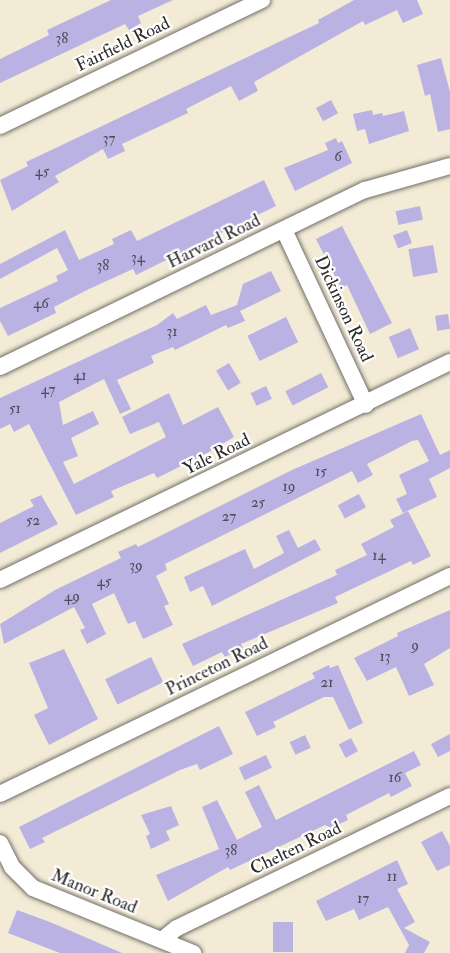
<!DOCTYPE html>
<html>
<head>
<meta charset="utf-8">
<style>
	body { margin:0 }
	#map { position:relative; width:450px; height:953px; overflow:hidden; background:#f3ebd6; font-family:"IM FELL Double Pica",serif }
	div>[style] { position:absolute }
	.building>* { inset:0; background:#bbb2e4; transform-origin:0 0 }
	.roads { filter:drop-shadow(0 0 2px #716e67) drop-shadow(0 0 2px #716e67) }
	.minor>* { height:16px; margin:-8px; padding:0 8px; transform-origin:8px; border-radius:8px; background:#fff }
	span { translate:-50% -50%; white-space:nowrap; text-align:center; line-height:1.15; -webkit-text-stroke:4.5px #fff; paint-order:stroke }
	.number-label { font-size:15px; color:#4f4d59 }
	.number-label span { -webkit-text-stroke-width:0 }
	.street-label { font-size:18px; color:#2b2b2b }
</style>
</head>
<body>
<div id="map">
	<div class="building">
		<i style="clip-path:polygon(111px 0,173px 0,138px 16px,141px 23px,129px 30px,125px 24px,0 83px,0 59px,49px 35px,47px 30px)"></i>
		<i style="clip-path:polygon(354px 0,417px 0,423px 14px,403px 23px,397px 10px,365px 25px,363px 21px,254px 82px,258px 91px,239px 101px,231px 86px,186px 109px,188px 113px,122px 144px,125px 151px,108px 159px,103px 149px,55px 176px,59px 182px,12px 211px,0 180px,28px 166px,26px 162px,319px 23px,318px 20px)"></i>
		<i style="clip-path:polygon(441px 58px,450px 92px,450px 129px,438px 132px,430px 94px,425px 96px,417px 65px)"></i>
		<i style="left:331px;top:100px;width:15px;height:17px;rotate:62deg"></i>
		<i style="clip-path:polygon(372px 110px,373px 115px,382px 113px,383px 116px,404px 111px,409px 131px,369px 144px,365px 129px,357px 131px,353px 114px)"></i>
		<i style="clip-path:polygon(336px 138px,338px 143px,342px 141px,352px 163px,295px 191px,284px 168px,328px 150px,325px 143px)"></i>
		<i style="clip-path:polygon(264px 180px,276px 206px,136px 275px,133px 269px,89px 289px,54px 307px,56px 313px,8px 336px,0 321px,0 308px,58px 281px,56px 276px,68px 270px,57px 248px,0 279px,0 264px,65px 230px,79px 260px,114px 244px,112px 239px,131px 230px,137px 241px)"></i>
		<i style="left:420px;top:206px;width:14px;height:25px;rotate:78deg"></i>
		<i style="clip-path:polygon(342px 226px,392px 323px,370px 334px,347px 285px,341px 288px,316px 239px)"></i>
		<i style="left:407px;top:230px;width:14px;height:15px;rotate:69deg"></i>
		<i style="left:433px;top:245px;width:28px;height:25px;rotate:80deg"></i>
		<i style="clip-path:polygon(271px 271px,281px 291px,240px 311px,245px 321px,228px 328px,226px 325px,175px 350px,173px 347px,151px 356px,154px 363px,117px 380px,131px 409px,120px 414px,104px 379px,59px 402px,63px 425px,93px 411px,99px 424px,71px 438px,78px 456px,63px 462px,74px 484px,166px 437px,159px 422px,130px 434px,122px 417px,169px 393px,183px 425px,218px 407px,234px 437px,209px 452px,157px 478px,154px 473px,111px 491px,114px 497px,76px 515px,29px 424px,14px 432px,10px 424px,0 429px,0 398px,157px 325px,173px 313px,177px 319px,206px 305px,211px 315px,237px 305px,243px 284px)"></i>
		<i style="left:448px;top:314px;width:15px;height:13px;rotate:82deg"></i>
		<i style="left:286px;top:317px;width:28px;height:43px;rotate:64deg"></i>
		<i style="left:410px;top:328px;width:23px;height:23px;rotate:67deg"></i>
		<i style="left:229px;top:363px;width:23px;height:15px;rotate:59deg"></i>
		<i style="left:321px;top:373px;width:16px;height:40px;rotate:63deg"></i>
		<i style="left:266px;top:386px;width:14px;height:17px;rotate:65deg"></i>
		<i style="clip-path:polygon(421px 414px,440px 455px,450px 450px,450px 468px,429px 479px,437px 497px,403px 513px,396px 499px,407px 494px,399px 475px,429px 461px,418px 440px,412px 441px,367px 464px,373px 475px,358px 483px,352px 471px,165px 564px,167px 570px,156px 576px,169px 604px,164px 606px,173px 625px,143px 639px,135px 621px,128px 624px,114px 593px,92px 604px,106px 634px,87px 644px,80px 630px,85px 628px,74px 607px,4px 644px,0 624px,55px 590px,121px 558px,118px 552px,136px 544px,138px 547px,292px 470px)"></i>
		<i style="left:359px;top:494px;width:15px;height:24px;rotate:62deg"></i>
		<i style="clip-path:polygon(41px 495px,58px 524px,0 553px,0 523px,34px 506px,30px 500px)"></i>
		<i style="clip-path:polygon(408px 511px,431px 556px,413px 565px,411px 561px,335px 597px,338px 603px,241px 644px,243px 648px,225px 657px,222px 652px,193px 666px,182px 644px,337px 575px,335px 570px,367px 555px,361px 544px,394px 527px,390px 520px)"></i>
		<i style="clip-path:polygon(289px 530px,298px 548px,315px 539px,321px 550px,212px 606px,203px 586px,190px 592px,184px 577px,245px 549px,254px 569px,284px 553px,276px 536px)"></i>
		<i style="clip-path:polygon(450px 610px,450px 648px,424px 664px,434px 685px,409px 696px,396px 667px,367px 681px,354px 658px,398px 636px,397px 633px)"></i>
		<i style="clip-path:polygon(64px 649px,98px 719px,49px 745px,34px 715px,48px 708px,29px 663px)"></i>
		<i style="left:151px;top:657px;width:28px;height:51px;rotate:64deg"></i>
		<i style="clip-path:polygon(329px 665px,330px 668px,338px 665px,363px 723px,349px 730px,333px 697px,324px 697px,273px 722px,276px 727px,257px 736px,245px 712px,315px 678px,312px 673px)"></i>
		<i style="clip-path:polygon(219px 726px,233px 754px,200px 770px,197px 764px,180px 770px,42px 838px,45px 842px,30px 849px,19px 827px)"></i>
		<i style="clip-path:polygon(450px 734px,450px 751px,438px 757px,431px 744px)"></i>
		<i style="left:305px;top:735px;width:14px;height:17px;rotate:65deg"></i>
		<i style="left:351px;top:738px;width:15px;height:14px;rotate:62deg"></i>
		<i style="clip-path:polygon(414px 751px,421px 765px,405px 773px,412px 786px,391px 797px,389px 793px,346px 815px,348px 820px,331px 828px,325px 825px,230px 870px,228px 867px,168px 901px,156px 875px,219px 849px,202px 807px,217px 800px,237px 840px,262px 827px,245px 792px,259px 785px,276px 820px)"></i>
		<i style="left:266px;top:755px;width:14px;height:30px;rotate:65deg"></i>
		<i style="clip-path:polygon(171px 806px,179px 825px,166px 831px,170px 840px,151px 849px,146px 836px,150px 834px,141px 815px)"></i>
		<i style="clip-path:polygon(442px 831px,450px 846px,450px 865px,437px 871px,421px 842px)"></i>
		<i style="clip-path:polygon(397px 860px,408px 884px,397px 889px,415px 922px,404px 928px,430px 942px,424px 953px,405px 953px,409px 945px,388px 907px,359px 920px,354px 909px,326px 921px,316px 901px)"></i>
		<i style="clip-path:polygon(17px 910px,50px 922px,122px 953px,60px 953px,8px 933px)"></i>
		<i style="left:273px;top:922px;width:20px;height:30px"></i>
	</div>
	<div class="roads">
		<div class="minor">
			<i style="left:0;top:126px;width:291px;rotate:-25.7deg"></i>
			<i style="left:284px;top:230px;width:193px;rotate:64.9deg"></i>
			<i style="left:0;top:367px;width:406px;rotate:-25.9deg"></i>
			<i style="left:365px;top:190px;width:88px;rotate:-15.8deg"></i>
			<i style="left:0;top:580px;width:500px;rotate:-25.85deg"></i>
			<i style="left:0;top:794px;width:500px;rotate:-25.85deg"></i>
			<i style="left:0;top:843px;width:27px;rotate:63deg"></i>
			<i style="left:12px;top:867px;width:30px;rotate:45deg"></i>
			<i style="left:33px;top:888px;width:173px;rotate:22.1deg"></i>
			<i style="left:162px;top:940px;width:19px;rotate:-39deg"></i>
			<i style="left:177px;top:928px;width:303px;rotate:-25.8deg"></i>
		</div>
	</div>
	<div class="number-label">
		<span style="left:62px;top:39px">38</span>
		<span style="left:109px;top:139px">37</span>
		<span style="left:338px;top:157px">6</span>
		<span style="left:42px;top:172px">45</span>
		<span style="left:138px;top:258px">34</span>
		<span style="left:103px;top:266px">38</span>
		<span style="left:41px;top:304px">46</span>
		<span style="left:172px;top:332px">31</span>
		<span style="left:80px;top:376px">41</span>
		<span style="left:48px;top:390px">47</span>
		<span style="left:15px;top:409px">51</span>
		<span style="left:321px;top:472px">15</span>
		<span style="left:289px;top:487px">19</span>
		<span style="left:258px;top:503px">25</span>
		<span style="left:229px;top:517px">27</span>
		<span style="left:33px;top:521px">52</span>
		<span style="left:379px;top:556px">14</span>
		<span style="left:136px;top:566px">39</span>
		<span style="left:104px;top:582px">45</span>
		<span style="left:72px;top:597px">49</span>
		<span style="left:415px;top:646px">9</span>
		<span style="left:385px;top:657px">13</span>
		<span style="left:327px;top:683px">21</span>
		<span style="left:395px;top:778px">16</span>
		<span style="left:231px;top:851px">38</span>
		<span style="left:392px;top:877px">11</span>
		<span style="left:363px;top:899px">17</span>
	</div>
	<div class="street-label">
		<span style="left:123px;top:45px;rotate:-26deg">Fairfield Road</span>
		<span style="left:214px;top:242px;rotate:-26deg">Harvard Road</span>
		<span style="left:343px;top:309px;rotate:65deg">Dickinson Road</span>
		<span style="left:217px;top:455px;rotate:-26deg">Yale Road</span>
		<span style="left:217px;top:667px;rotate:-26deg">Princeton Road</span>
		<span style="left:296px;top:849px;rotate:-26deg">Chelten Road</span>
		<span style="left:94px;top:892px;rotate:22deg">Manor Road</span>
	</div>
</div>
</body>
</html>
